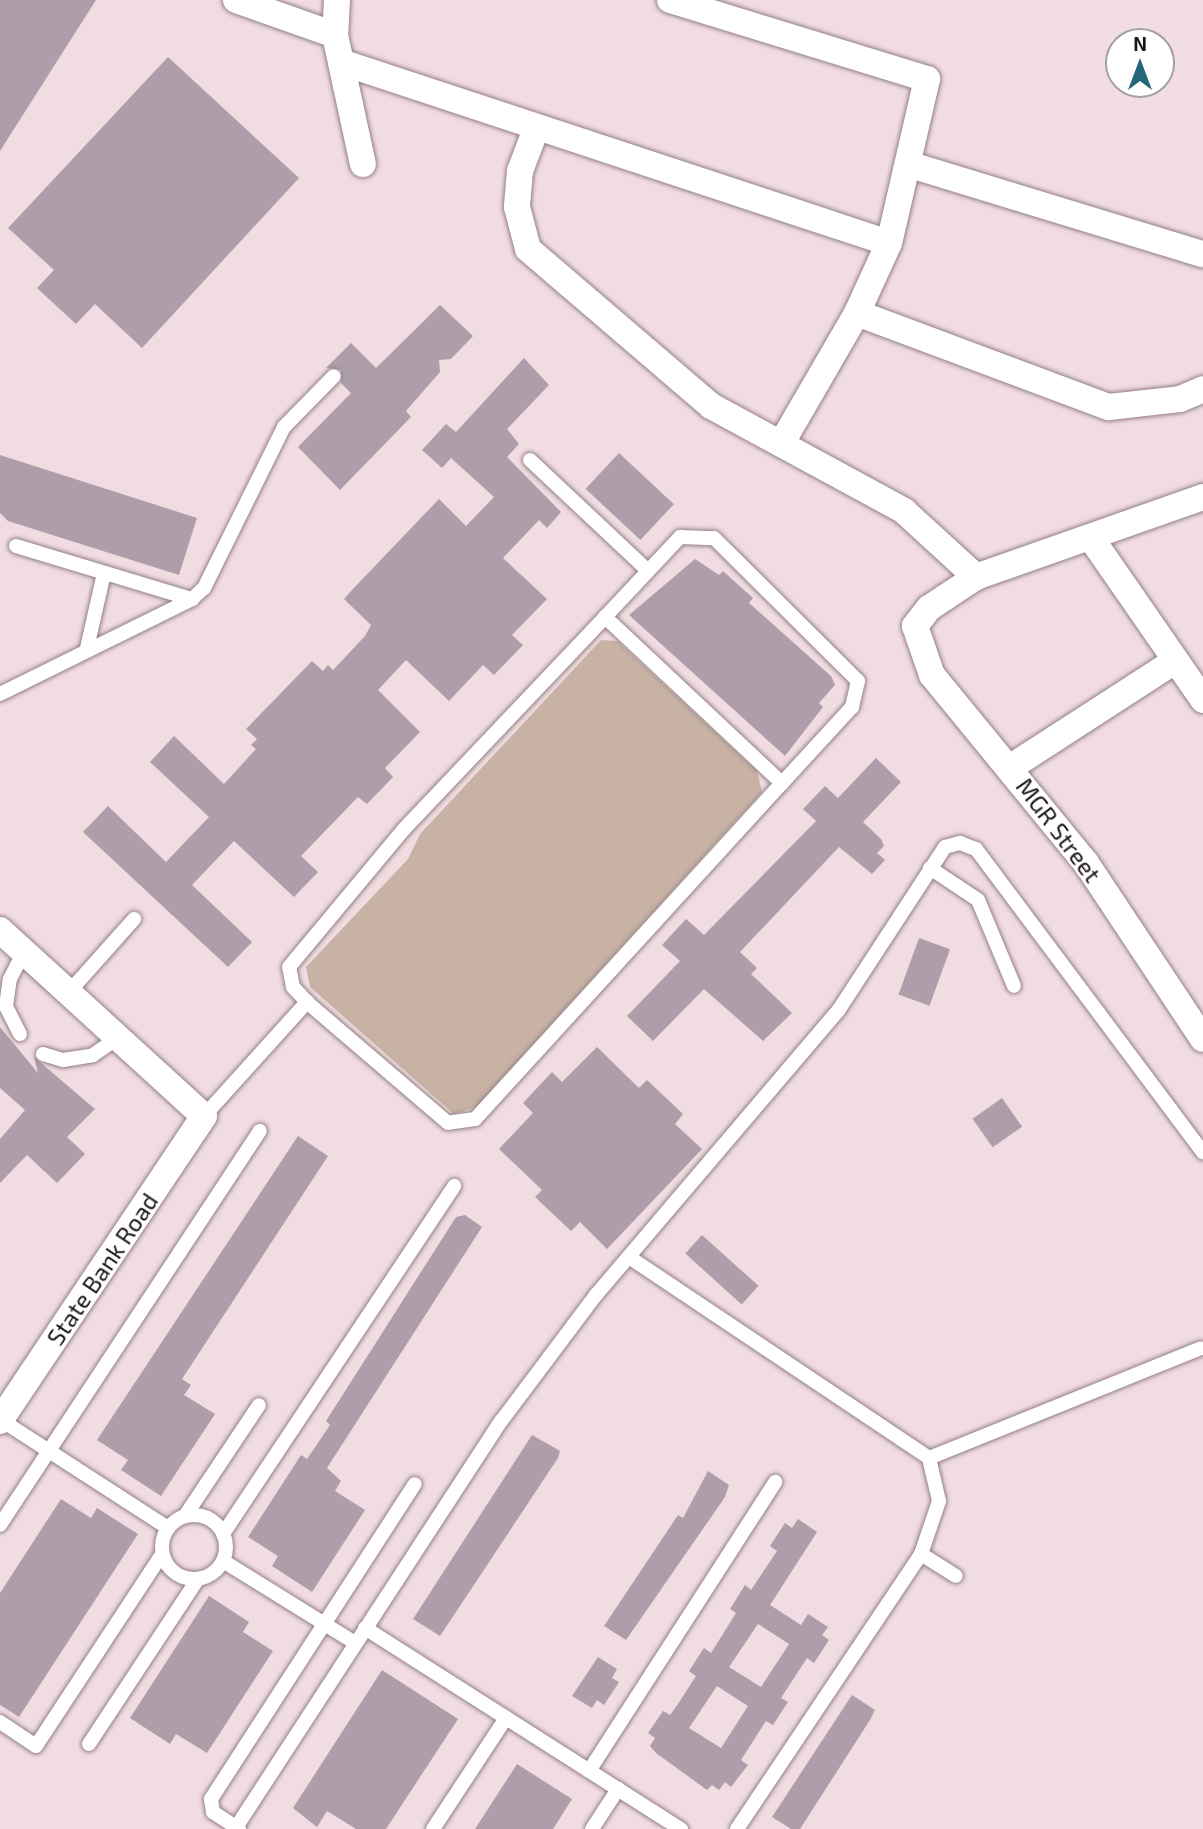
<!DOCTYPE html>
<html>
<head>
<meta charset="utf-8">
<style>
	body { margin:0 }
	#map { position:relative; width:1203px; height:1829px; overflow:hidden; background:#f1dce1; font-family:"Exo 2",sans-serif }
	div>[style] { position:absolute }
	.green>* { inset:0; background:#c7b2a3 }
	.building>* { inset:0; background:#ad9eaa; transform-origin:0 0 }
	.roads { filter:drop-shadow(0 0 2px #938085) drop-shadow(0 0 2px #938085) }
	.lane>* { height:14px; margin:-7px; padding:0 7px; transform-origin:7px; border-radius:7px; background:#fff }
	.lane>.ring { margin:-7px; padding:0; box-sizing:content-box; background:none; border:14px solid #fff; border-radius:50% }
	.street>* { height:26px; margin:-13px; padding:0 13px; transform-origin:13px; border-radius:13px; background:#fff }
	span { translate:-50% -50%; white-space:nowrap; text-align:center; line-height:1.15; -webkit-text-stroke:5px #fff; paint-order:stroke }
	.street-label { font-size:24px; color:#1c1517 }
	.north { position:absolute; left:1105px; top:28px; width:70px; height:70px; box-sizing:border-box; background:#fff; border:2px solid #a4a1a2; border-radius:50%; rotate:0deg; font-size:19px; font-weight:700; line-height:28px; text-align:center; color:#1c1517 }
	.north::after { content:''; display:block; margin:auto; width:24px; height:32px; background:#25667a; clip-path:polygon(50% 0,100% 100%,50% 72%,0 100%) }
</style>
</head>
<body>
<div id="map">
	<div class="green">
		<i style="clip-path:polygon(601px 640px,617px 641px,757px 771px,762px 792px,476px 1107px,454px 1114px,310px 987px,306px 967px,408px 859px,420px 834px)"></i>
	</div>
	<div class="building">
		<i style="clip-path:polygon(0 0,96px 0,0 151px)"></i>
		<i style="clip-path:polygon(168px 57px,299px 178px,142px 348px,95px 304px,76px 324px,37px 288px,54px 270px,8px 228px)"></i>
		<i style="clip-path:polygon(440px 305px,473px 336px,451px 359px,439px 360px,440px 372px,406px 411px,411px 417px,340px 490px,298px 447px,351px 393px,341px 383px,341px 370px,326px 368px,351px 343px,376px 368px)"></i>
		<i style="clip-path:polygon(524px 358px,549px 385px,507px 429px,519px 444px,507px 457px,561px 512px,547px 528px,539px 520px,503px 558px,547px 599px,512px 635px,523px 645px,494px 675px,483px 665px,449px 701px,406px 660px,378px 690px,420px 732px,385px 768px,393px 777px,367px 804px,358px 797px,301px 856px,318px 872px,294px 897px,234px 841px,192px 885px,252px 942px,228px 967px,83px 832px,108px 806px,166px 862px,209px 817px,150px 762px,174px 736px,224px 784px,256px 749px,251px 745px,257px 739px,246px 729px,312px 661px,323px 671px,328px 665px,333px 670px,365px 636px,371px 625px,344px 599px,352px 590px,439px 499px,466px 526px,494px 497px,451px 458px,442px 468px,422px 450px,446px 424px,456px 432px)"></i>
		<i style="left:619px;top:453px;width:75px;height:49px;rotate:43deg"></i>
		<i style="clip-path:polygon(0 455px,197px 518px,179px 575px,8px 521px,0 513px)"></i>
		<i style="clip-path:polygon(695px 559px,719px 575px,723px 571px,753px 598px,749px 603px,831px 676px,835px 685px,819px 703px,823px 707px,785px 756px,629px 615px)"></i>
		<i style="clip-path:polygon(876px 758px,901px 782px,863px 822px,881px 839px,884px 846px,877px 853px,885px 860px,872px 874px,839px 847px,740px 952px,757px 968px,751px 974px,792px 1013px,763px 1041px,704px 989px,653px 1041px,627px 1016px,680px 961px,662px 945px,686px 919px,704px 935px,816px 821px,803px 809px,825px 786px,838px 798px)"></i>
		<i style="left:919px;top:938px;width:33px;height:60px;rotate:20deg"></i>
		<i style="clip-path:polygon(0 1027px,38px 1073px,34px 1057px,95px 1109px,67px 1137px,85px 1154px,57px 1183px,27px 1155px,0 1183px,0 1139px,25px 1110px,0 1088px)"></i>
		<i style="clip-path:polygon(597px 1047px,639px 1088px,647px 1080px,683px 1114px,675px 1124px,702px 1149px,607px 1249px,580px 1222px,571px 1231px,535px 1197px,542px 1190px,499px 1149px,533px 1113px,523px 1103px,552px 1072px,562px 1082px)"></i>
		<i style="left:1002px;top:1098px;width:35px;height:36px;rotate:55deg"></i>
		<i style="clip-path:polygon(298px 1136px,328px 1156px,182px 1379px,191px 1385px,184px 1395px,215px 1414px,161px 1496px,121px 1470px,128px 1460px,97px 1440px)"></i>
		<i style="clip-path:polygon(465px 1215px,482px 1227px,327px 1468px,341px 1481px,335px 1491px,365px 1510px,312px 1592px,272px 1566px,278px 1556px,248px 1537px,301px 1455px,307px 1459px,330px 1425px,326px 1421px,456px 1217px)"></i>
		<i style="left:702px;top:1235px;width:76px;height:25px;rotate:42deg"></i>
		<i style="clip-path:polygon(532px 1435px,560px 1451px,558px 1458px,440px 1636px,413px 1619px)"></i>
		<i style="clip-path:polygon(708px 1471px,729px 1485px,725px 1497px,626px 1640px,604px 1626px,678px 1515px,683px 1518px)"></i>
		<i style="clip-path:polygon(61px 1499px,91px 1518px,97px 1508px,138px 1534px,19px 1717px,0 1705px,0 1593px)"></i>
		<i style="clip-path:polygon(evenodd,798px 1519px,817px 1532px,770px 1605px,801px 1625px,808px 1614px,828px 1627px,822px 1635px,829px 1640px,814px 1663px,807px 1658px,781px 1698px,788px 1702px,773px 1725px,766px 1721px,741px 1760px,748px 1765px,731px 1787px,725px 1782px,719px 1790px,712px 1785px,707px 1790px,656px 1753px,650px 1746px,655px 1738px,648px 1733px,663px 1711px,670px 1715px,676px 1707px,696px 1676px,689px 1671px,704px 1648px,711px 1653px,736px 1613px,730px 1609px,745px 1585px,751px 1590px,777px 1551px,770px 1546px,785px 1523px,792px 1528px,798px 1519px,758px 1624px,789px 1644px,761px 1687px,729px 1667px,758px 1624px,798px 1519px,717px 1686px,748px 1706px,721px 1748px,689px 1728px,717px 1686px)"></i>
		<i style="clip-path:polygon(209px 1596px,249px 1622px,243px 1632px,273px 1651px,207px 1753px,176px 1734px,170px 1744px,130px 1718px)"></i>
		<i style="clip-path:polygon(598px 1657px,617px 1669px,612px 1678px,619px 1682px,604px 1705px,597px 1700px,592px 1708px,572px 1696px)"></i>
		<i style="clip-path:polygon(382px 1670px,458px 1719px,386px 1829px,356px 1829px,327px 1811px,317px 1827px,293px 1808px)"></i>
		<i style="clip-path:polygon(852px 1695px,875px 1710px,870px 1720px,800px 1829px,791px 1829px,772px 1817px)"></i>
		<i style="clip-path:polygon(517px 1764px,572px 1799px,560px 1818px,553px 1829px,475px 1829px)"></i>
	</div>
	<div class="roads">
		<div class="lane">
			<i style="left:530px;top:460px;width:161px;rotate:43.2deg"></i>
			<i style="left:16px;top:546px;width:184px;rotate:16.8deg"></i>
			<i style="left:605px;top:617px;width:243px;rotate:43.2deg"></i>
			<i style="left:782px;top:783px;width:455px;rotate:132.4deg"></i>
			<i style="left:475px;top:1119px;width:27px;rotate:172deg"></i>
			<i style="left:448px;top:1123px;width:186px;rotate:-139.4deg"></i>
			<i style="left:307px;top:1002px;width:21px;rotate:-133deg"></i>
			<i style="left:293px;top:987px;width:20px;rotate:-101deg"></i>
			<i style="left:289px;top:967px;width:180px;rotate:-50.2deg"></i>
			<i style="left:404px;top:829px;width:292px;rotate:-46.5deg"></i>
			<i style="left:605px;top:617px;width:110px;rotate:-46.8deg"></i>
			<i style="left:680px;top:537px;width:34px;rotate:2deg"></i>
			<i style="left:714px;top:538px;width:203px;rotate:44.8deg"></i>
			<i style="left:858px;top:681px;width:27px;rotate:103deg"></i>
			<i style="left:852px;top:707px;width:103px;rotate:132.6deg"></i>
			<i style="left:87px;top:648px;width:77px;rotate:-77.2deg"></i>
			<i style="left:0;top:694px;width:214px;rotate:-26.3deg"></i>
			<i style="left:192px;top:599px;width:16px;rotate:-43deg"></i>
			<i style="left:204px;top:588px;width:180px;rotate:-63.6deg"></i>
			<i style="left:284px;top:427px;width:71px;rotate:-45.6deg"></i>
			<i style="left:930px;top:868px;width:58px;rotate:33.7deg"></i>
			<i style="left:978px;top:900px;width:93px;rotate:67.3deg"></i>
			<i style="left:69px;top:992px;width:98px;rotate:-48.3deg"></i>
			<i style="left:20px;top:1034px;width:31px;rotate:-117deg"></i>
			<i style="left:6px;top:1006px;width:27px;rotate:-82deg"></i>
			<i style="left:10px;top:979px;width:30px;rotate:-63deg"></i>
			<i style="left:43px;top:1054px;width:21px;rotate:17deg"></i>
			<i style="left:63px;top:1060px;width:30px;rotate:-9deg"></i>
			<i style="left:93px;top:1055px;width:32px;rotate:-35deg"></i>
			<i style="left:204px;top:1116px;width:154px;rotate:-47.9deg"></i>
			<i style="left:629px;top:1257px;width:361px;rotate:33.8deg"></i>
			<i style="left:929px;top:1458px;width:293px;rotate:-22deg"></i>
			<i style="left:1px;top:1420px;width:199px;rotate:32.9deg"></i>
			<i class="ring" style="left:162px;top:1515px;width:50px;height:50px"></i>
			<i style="left:185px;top:1516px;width:133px;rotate:-56.3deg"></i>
			<i style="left:0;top:1525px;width:472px;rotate:-56.6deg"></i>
			<i style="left:223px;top:1534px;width:418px;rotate:-56.4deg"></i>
			<i style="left:921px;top:1554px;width:41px;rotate:32.2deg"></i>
			<i style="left:223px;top:1561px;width:155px;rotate:31.8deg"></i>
			<i style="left:365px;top:1628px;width:375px;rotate:32.5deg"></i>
			<i style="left:0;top:1722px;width:43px;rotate:33.7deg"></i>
			<i style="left:36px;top:1746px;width:230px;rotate:-56.7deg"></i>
			<i style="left:89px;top:1744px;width:196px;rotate:-56.6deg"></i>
			<i style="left:589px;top:1771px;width:344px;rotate:-57.2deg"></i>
			<i style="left:235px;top:1829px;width:488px;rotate:-56.9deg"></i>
			<i style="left:502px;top:1420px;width:156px;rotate:-53.1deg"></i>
			<i style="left:596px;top:1295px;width:373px;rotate:-49.6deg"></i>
			<i style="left:838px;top:1011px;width:196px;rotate:-56.9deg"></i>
			<i style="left:945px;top:847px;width:16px;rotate:-15deg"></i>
			<i style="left:960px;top:843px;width:17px;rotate:21deg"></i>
			<i style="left:976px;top:849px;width:379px;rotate:53.2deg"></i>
			<i style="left:239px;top:1829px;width:31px;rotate:-147deg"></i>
			<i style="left:213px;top:1812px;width:13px;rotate:-99deg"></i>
			<i style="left:211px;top:1799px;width:375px;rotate:-57.1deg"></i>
			<i style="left:433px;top:1829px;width:133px;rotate:-56.7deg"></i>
			<i style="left:592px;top:1829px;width:48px;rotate:-57deg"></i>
			<i style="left:737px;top:1829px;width:331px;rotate:-56.2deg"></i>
			<i style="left:921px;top:1554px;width:56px;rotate:-71.2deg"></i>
			<i style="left:939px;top:1501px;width:44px;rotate:-103.1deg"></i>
		</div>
		<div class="street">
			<i style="left:236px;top:0;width:105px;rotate:19.5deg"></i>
			<i style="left:337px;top:0;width:35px;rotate:93deg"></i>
			<i style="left:335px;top:35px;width:132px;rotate:77.8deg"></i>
			<i style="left:670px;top:0;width:269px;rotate:17.1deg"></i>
			<i style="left:927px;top:79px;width:168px;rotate:103deg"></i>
			<i style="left:889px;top:243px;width:77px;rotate:114.6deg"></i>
			<i style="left:857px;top:313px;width:151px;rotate:120.1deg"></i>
			<i style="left:341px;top:62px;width:577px;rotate:18.28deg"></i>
			<i style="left:536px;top:129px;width:45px;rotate:110.9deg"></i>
			<i style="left:520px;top:171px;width:36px;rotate:95deg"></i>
			<i style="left:517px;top:207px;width:43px;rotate:75.3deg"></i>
			<i style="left:528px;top:249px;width:241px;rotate:40.6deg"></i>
			<i style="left:711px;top:406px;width:220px;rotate:28.5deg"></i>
			<i style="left:904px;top:511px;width:98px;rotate:42.5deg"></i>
			<i style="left:911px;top:165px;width:305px;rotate:17deg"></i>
			<i style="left:857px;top:313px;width:269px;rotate:20.5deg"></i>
			<i style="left:1109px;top:407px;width:71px;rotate:-6.4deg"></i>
			<i style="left:1180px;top:399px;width:25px;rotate:-23deg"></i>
			<i style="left:1203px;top:497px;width:241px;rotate:160.6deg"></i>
			<i style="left:976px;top:577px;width:56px;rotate:146.6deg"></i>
			<i style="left:929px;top:608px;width:23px;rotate:128deg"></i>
			<i style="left:915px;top:626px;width:52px;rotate:70.9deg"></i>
			<i style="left:932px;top:675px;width:243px;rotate:50.7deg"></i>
			<i style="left:1086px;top:863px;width:211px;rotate:56.4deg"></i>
			<i style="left:1091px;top:538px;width:197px;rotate:55.3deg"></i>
			<i style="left:1011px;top:767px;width:193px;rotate:-32.9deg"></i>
			<i style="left:0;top:930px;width:276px;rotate:42.4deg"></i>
			<i style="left:204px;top:1116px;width:367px;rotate:123.8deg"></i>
		</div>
	</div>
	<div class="street-label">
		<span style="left:1059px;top:830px;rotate:53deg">MGR Street</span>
		<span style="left:102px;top:1269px;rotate:-56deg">State Bank Road</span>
	</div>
	<div class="north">N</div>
</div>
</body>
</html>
